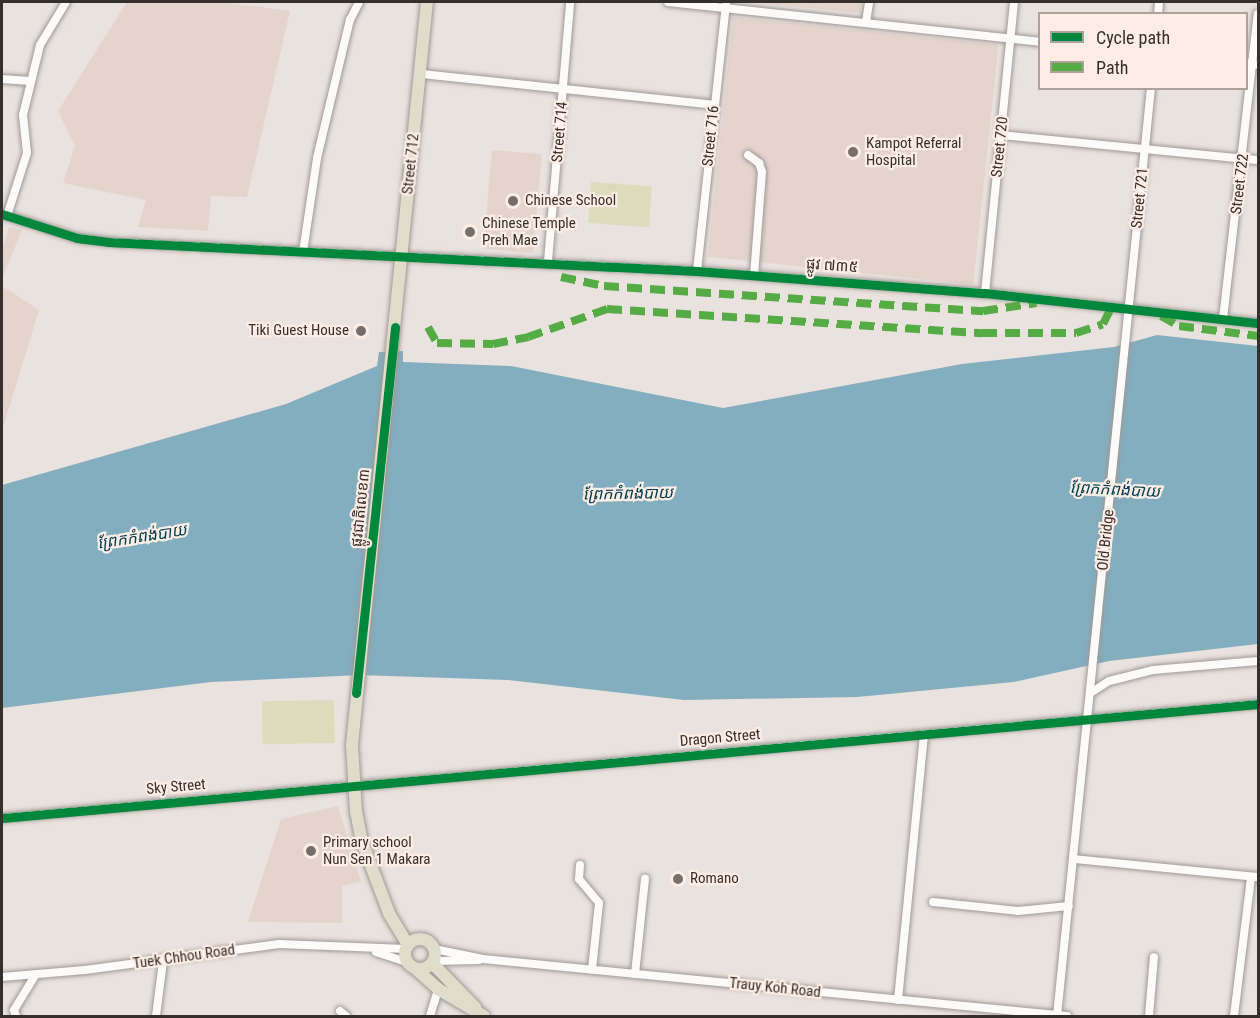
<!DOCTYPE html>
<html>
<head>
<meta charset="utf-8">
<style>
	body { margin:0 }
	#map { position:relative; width:1260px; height:1018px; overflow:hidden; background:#eae2de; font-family:"Roboto Condensed","Noto Sans Khmer",sans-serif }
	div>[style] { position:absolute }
	.built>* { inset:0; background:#e5d4cc; transform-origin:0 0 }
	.green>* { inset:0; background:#dddbbc; transform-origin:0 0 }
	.water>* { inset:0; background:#83aec0 }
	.roads { filter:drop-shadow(0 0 2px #9f9996) drop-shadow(0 0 2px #9f9996) }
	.minor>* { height:8px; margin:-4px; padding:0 4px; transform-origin:4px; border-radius:4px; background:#fcfbfa }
	.highway>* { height:12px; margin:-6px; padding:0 6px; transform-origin:6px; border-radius:6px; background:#e1dbca }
	.highway>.ring { margin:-6px; padding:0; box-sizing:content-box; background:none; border:12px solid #e1dbca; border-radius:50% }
	.quiet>* { height:8px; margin-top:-4px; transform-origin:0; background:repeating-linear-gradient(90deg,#55ab44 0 15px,transparent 0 23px) }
	.cycleway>* { height:9px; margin:-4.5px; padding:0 4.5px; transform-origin:4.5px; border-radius:4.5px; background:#00873e }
	.dots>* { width:16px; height:16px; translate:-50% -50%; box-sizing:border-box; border:3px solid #fdede5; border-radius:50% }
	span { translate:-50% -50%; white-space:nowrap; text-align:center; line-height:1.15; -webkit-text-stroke:4.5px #fdede5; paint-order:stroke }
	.street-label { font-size:15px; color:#36302d }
	.poi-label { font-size:15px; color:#36302d }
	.left { translate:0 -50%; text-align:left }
	.right { translate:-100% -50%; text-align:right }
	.water-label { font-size:16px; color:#003b4f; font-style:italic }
	.frame { position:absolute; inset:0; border:3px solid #36302d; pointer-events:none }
	.legend { position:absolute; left:1038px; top:12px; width:210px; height:78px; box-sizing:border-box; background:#fdede5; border:2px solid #ada19b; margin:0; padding:8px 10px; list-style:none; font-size:18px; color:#36302d }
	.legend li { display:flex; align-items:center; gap:12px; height:30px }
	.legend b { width:30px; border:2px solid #ada19b }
</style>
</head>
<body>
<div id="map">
	<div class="built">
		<i style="clip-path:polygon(127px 2px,220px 2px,290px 11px,247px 197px,211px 196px,208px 231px,138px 227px,146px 200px,63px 183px,75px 146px,58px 111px)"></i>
		<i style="clip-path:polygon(750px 2px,861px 2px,860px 13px)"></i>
		<i style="left:733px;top:17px;width:267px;height:241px;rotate:6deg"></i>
		<i style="left:492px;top:150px;width:50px;height:99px;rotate:5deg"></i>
		<i style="clip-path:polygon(9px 227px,22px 230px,2px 279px,2px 249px)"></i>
		<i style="clip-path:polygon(2px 286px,39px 310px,2px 431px)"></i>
		<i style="clip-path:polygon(338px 806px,361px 882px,342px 886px,342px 923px,248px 922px,281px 819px)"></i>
	</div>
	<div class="green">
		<i style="left:591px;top:182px;width:61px;height:41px;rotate:4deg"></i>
		<i style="left:334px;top:700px;width:43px;height:72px;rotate:89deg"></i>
	</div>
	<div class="water">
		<i style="clip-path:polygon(1157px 335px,1258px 346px,1258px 644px,1109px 661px,1014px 682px,857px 697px,684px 700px,508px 680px,360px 675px,211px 682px,2px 708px,2px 485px,286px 404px,377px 366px,379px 352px,403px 351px,403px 362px,511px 366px,723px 408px,962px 364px,1114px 347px)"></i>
	</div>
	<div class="roads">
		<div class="minor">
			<i style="left:668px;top:2px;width:374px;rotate:6.1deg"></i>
			<i style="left:1158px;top:14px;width:12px;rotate:-85deg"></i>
			<i style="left:866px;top:22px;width:20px;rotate:-81deg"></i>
			<i style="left:1246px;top:63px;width:12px;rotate:9deg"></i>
			<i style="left:421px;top:74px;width:295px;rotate:6deg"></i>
			<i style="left:2px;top:79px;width:28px;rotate:4deg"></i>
			<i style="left:1001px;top:135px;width:258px;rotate:5.6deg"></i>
			<i style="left:748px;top:155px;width:14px;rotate:36deg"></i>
			<i style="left:759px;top:163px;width:9px;rotate:72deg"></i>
			<i style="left:762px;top:172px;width:103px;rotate:94.4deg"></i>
			<i style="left:2px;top:214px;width:79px;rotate:17.7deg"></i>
			<i style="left:77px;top:238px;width:31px;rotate:7deg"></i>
			<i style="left:108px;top:242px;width:590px;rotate:2.82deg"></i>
			<i style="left:697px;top:271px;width:289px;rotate:4.4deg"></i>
			<i style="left:985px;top:293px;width:275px;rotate:6.3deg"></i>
			<i style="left:7px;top:216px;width:66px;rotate:-72.4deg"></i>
			<i style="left:27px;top:153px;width:38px;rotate:-96deg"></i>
			<i style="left:23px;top:115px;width:72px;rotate:-76.3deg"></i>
			<i style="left:40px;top:45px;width:50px;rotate:-58.8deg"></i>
			<i style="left:303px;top:252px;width:95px;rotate:-81.5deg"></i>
			<i style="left:317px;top:158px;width:142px;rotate:-76.6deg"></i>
			<i style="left:350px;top:20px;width:20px;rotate:-63deg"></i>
			<i style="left:548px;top:261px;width:260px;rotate:-85.1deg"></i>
			<i style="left:697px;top:271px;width:271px;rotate:-83.8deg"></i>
			<i style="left:985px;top:293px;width:292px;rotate:-84.3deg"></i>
			<i style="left:1223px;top:319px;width:307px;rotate:-83.5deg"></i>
			<i style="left:1092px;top:692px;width:20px;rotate:-33deg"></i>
			<i style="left:1109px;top:681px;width:45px;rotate:-14deg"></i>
			<i style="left:1153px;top:670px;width:105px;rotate:-4.9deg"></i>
			<i style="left:2px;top:818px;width:1261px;rotate:-5.19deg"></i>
			<i style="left:1074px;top:859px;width:185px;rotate:5.6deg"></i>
			<i style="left:580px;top:865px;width:14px;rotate:94deg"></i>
			<i style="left:579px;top:879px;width:31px;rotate:50deg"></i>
			<i style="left:599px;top:903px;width:67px;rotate:96deg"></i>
			<i style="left:933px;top:902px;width:85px;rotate:6deg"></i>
			<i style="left:1018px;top:911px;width:51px;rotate:-5.6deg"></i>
			<i style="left:434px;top:949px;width:50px;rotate:11.5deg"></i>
			<i style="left:483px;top:959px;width:587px;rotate:5.57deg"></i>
			<i style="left:376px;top:952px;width:33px;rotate:18deg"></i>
			<i style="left:433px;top:961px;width:46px;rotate:-1.2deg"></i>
			<i style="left:635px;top:974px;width:96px;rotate:-84deg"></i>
			<i style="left:2px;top:977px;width:83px;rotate:-4.8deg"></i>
			<i style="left:85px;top:970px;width:196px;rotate:-7.6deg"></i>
			<i style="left:279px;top:944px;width:127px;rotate:2.3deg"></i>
			<i style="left:898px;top:1000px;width:267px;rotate:-84.4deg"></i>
			<i style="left:340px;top:1011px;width:8px;rotate:40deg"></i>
			<i style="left:16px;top:1016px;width:6px;rotate:-108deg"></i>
			<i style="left:14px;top:1010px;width:42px;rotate:-58.6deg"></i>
			<i style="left:156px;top:1016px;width:55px;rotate:-82.7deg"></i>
			<i style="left:430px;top:1016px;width:28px;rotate:-73deg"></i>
			<i style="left:1057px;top:1016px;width:933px;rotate:-84.22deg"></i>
			<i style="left:1149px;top:1016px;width:59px;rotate:-85.2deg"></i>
			<i style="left:1234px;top:1016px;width:140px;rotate:-83deg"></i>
		</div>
		<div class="highway">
			<i class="ring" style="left:405px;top:939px;width:18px;height:18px"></i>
			<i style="left:408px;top:945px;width:37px;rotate:-121deg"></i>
			<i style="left:389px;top:913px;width:76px;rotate:-110.8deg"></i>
			<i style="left:362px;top:842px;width:31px;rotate:-101deg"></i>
			<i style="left:356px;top:812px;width:67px;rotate:-93.4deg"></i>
			<i style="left:352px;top:745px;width:747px;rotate:-84.24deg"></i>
			<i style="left:432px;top:963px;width:62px;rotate:45.7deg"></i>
			<i style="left:416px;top:969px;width:30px;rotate:42deg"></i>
			<i style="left:438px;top:989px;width:53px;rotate:30.4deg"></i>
		</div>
	</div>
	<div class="quiet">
		<i style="left:561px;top:277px;width:44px;rotate:11.8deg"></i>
		<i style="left:604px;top:286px;width:380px;rotate:3.8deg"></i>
		<i style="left:983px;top:311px;width:54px;rotate:-8.6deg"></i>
		<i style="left:1161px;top:316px;width:21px;rotate:29deg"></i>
		<i style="left:1179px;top:326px;width:80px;rotate:7.2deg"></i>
		<i style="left:428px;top:327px;width:18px;rotate:61deg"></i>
		<i style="left:437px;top:343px;width:56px;rotate:1deg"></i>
		<i style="left:493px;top:344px;width:36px;rotate:-11deg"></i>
		<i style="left:528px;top:337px;width:84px;rotate:-19.5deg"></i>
		<i style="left:607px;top:309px;width:376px;rotate:3.7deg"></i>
		<i style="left:982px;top:333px;width:94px"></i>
		<i style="left:1076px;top:333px;width:28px;rotate:-18deg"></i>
		<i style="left:1103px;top:324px;width:20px;rotate:-63deg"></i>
	</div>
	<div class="cycleway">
		<i style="left:2px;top:214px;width:79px;rotate:17.7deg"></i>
		<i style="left:77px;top:238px;width:31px;rotate:7deg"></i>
		<i style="left:108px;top:242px;width:590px;rotate:2.82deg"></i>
		<i style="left:697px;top:271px;width:289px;rotate:4.4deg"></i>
		<i style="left:985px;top:293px;width:275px;rotate:6.3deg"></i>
		<i style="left:356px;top:693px;width:368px;rotate:-83.9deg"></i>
		<i style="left:2px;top:818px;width:1261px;rotate:-5.19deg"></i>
	</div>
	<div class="dots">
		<i style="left:853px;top:152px;background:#756e6b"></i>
		<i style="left:513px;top:201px;background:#756e6b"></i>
		<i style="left:470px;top:232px;background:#756e6b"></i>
		<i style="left:361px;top:331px;background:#756e6b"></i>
		<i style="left:311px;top:851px;background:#756e6b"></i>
		<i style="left:678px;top:879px;background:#756e6b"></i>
	</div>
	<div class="street-label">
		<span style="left:560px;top:132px;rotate:-85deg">Street 714</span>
		<span style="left:711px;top:136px;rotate:-84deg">Street 716</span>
		<span style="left:1000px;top:147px;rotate:-84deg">Street 720</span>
		<span style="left:411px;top:164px;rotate:-84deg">Street 712</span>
		<span style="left:1240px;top:184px;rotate:-83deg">Street 722</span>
		<span style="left:1140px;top:198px;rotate:-84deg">Street 721</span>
		<span style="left:832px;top:266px;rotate:4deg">ផ្លូវ ៧៣៥</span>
		<span style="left:361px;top:508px;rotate:-84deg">ផ្លូវជាតិលេខ៣</span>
		<span style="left:1106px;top:540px;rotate:-84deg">Old Bridge</span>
		<span style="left:720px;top:738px;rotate:-5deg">Dragon Street</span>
		<span style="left:176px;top:787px;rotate:-5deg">Sky Street</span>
		<span style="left:184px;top:957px;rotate:-8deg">Tuek Chhou Road</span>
		<span style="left:775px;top:988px;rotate:6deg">Trauy Koh Road</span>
	</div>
	<div class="poi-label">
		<span class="left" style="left:866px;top:152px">Kampot Referral<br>Hospital</span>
		<span class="left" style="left:525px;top:201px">Chinese School</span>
		<span class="left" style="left:482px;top:232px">Chinese Temple<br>Preh Mae</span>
		<span class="right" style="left:349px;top:331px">Tiki Guest House</span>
		<span class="left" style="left:323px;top:851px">Primary school<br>Nun Sen 1 Makara</span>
		<span class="left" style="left:690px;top:879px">Romano</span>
	</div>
	<div class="water-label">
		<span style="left:1115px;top:490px;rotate:3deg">ព្រែកកំពង់បាយ</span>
		<span style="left:628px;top:494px;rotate:-1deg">ព្រែកកំពង់បាយ</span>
		<span style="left:142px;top:537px;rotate:-9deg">ព្រែកកំពង់បាយ</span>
	</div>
	<div class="frame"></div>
	<ul class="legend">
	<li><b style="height:8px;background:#00873e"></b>Cycle path</li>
	<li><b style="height:8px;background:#55ab44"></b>Path</li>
	</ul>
</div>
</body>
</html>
